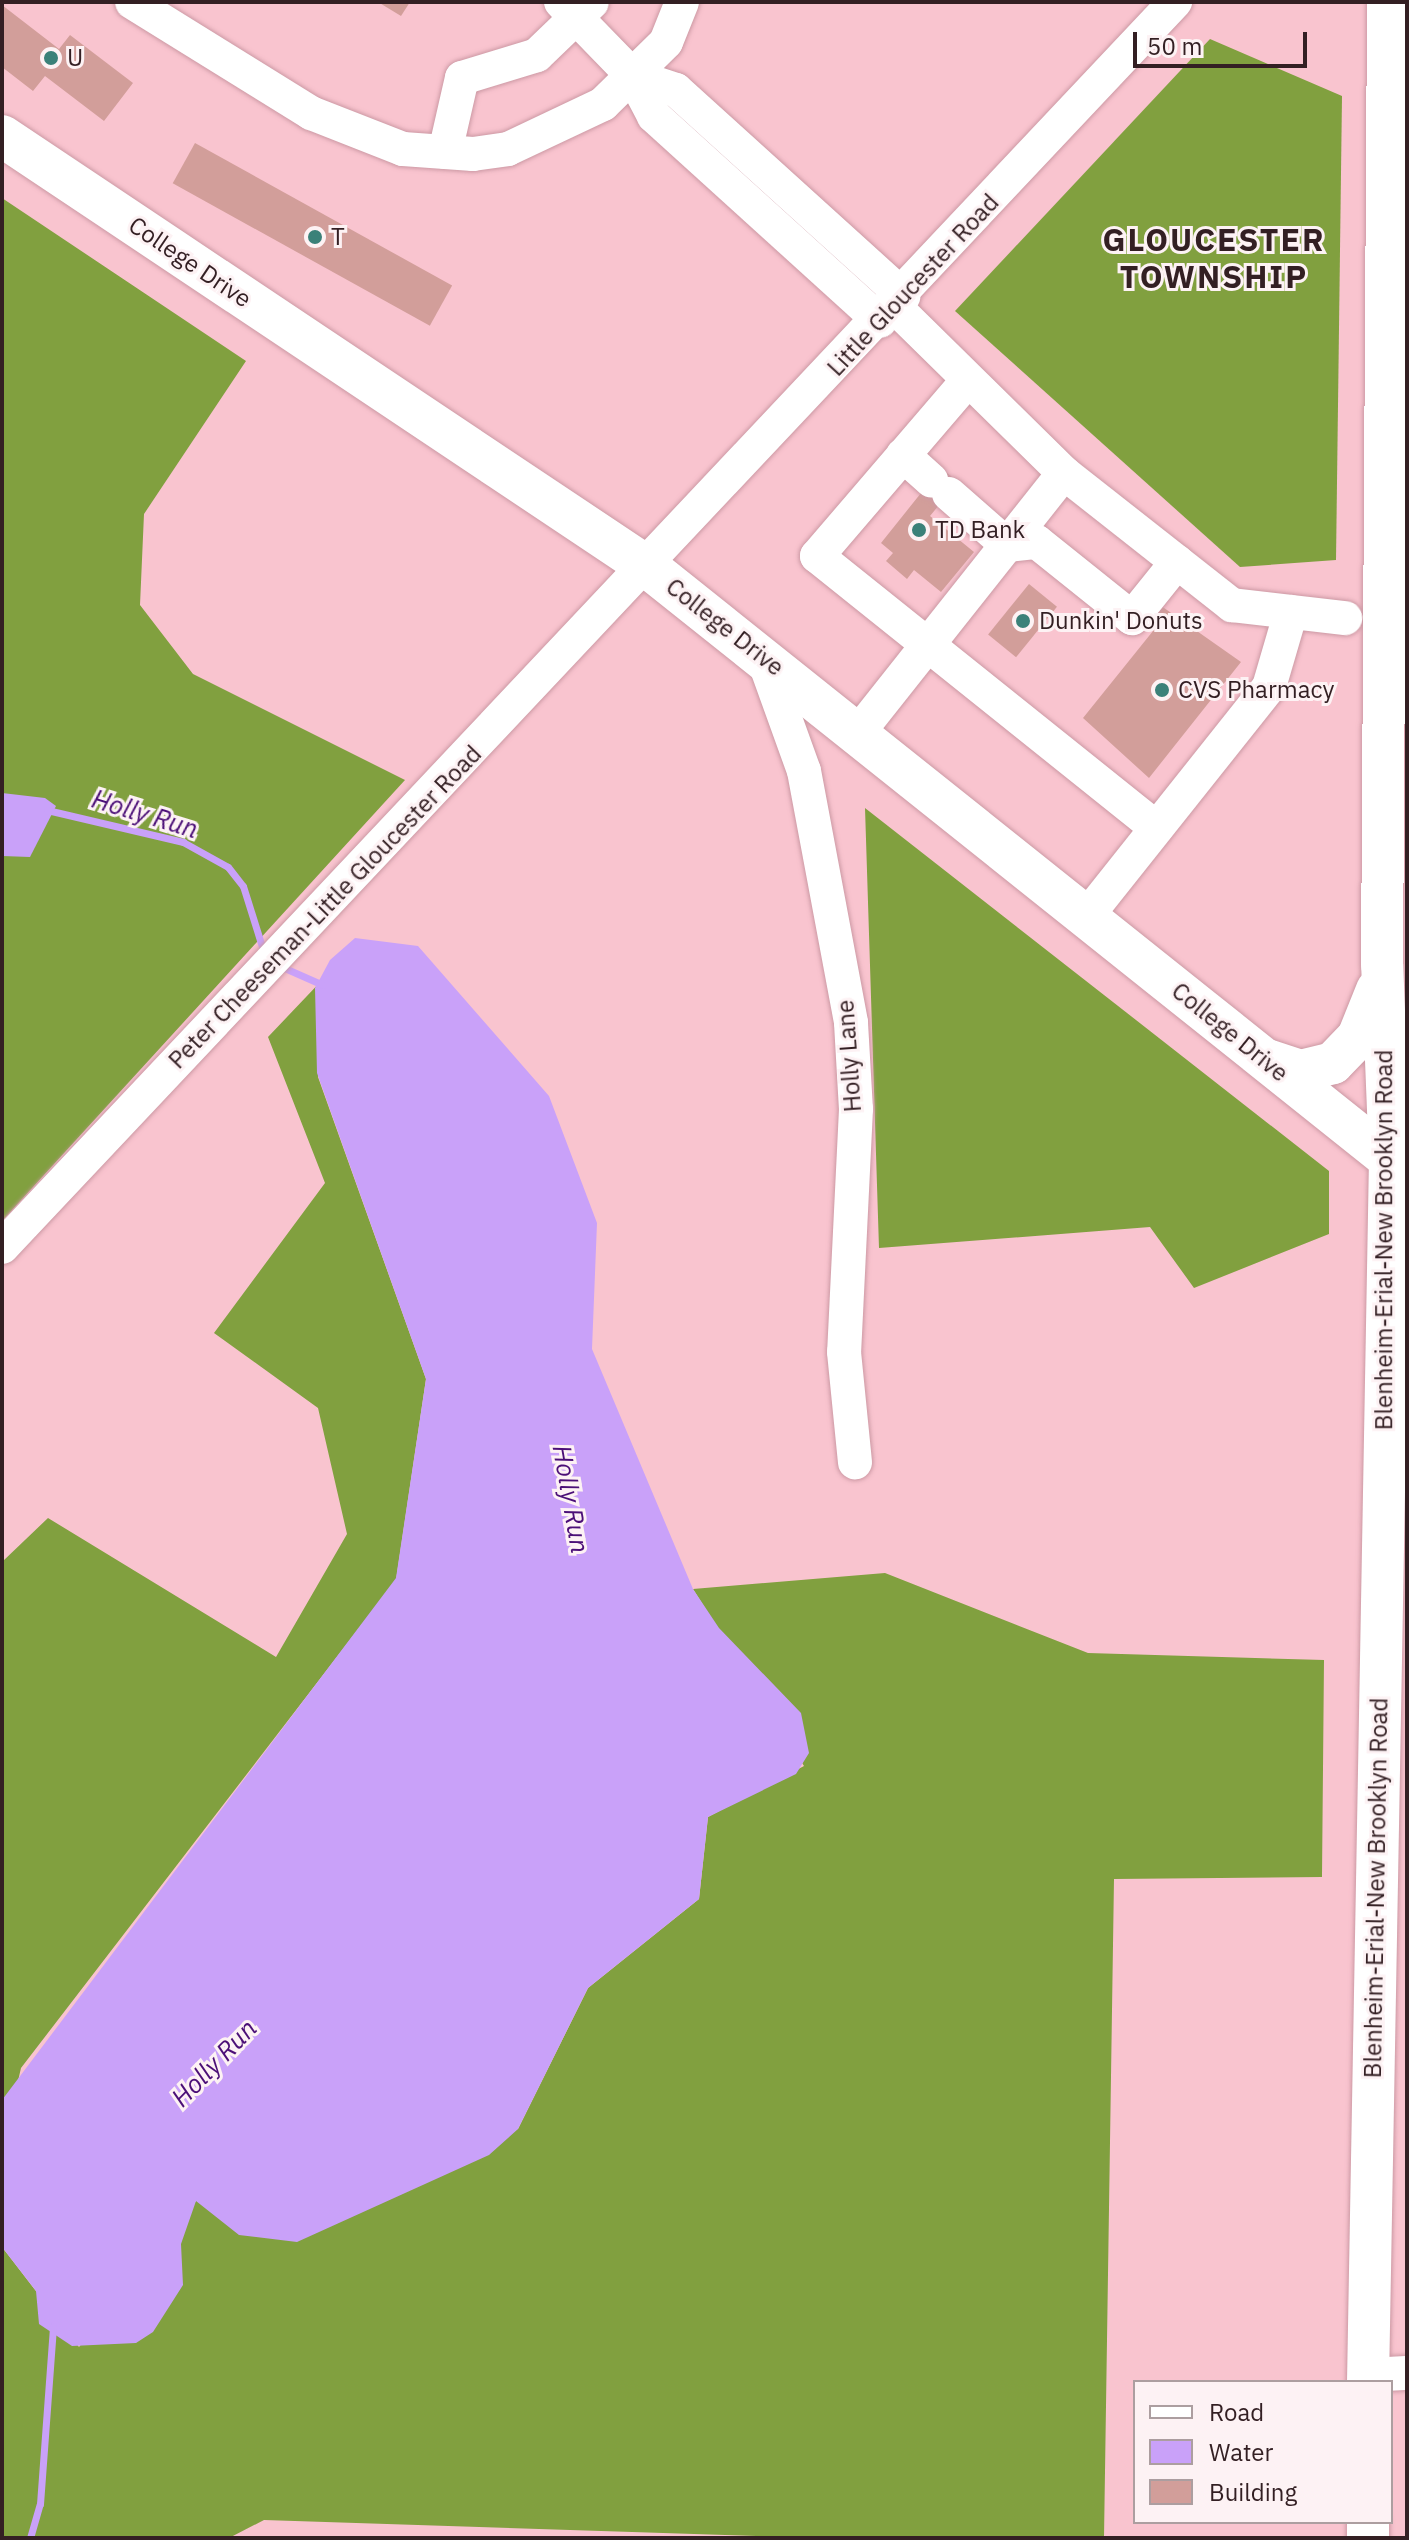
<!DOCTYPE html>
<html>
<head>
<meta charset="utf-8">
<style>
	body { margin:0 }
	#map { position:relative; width:1409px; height:2540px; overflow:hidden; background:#f9c4cf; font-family:"IBM Plex Sans",sans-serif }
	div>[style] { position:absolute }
	.forest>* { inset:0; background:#81a03f }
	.water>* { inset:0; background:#c9a1f9 }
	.stream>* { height:7px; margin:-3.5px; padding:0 3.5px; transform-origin:3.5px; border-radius:3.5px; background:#c9a1f9 }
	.building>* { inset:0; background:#d29e9a; transform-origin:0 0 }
	.roads { filter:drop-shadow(0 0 2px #cc99a4) drop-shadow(0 0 2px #cc99a4) }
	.minor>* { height:34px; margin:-17px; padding:0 17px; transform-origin:17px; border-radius:17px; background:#fff }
	.major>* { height:42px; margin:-21px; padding:0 21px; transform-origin:21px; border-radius:21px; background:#fff }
	.dots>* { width:22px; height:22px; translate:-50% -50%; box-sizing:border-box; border:4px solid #fdf2f4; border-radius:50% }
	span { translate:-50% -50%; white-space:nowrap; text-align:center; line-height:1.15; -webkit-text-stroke:6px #fdf2f4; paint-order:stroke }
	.poi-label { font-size:24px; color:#331f23 }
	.left { translate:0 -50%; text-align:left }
	.street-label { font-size:24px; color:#331f23 }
	.water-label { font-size:26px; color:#4b0f77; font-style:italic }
	.district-label { font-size:32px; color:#331f23; font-weight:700; letter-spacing:2px }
	.frame { position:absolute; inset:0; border:4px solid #331f23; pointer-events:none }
	.legend { position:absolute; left:1133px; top:2380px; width:260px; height:144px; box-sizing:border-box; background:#fdf2f4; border:2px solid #ac9ea0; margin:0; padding:10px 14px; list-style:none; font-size:24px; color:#331f23 }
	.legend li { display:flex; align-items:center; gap:16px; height:40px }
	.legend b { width:40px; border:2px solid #ac9ea0 }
	.scale { position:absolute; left:1133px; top:32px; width:174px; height:36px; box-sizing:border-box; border:4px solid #331f23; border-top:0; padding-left:10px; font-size:24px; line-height:28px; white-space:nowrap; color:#331f23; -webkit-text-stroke:6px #fdf2f4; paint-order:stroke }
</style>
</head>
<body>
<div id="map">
	<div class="forest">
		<i style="clip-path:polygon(1210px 39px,1342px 96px,1336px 560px,1240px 567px,955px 311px)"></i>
		<i style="clip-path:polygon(2px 198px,246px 361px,144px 514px,140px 605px,193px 674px,405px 780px,2px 1221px)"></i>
		<i style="clip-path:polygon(865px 808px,1329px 1171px,1329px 1234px,1194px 1288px,1150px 1227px,879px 1248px)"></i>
		<i style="clip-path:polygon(345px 956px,318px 1077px,426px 1379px,396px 1580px,21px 2068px,2px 2150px,2px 1562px,48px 1518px,276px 1657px,347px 1534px,318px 1408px,214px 1333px,325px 1183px,268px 1037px)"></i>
		<i style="clip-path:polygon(885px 1573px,1088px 1653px,1324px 1660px,1322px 1877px,1114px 1879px,1104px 2538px,818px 2538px,264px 2520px,229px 2538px,2px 2538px,2px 2247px,79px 2347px,196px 2201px,518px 2129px,588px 1988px,699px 1899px,708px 1817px,804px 1766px,693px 1589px)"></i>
	</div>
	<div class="water">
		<i style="clip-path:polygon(2px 793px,45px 798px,56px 806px,30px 857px,2px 856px)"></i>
		<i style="clip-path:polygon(355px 938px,418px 946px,549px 1096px,597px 1223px,592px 1349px,693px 1589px,719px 1628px,801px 1713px,809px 1753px,796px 1774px,708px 1817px,699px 1899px,588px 1988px,518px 2129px,489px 2155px,297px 2242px,239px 2235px,196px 2201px,181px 2244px,183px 2285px,153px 2332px,136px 2343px,72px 2346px,39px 2324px,36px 2291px,2px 2247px,2px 2100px,396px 1578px,426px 1379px,317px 1073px,315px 988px,330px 960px)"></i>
	</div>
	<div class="stream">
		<i style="left:47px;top:810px;width:140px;rotate:13.2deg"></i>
		<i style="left:183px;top:842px;width:51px;rotate:29.1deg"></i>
		<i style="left:228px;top:867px;width:24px;rotate:52deg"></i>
		<i style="left:243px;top:886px;width:70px;rotate:72.6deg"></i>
		<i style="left:280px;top:966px;width:47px;rotate:23.8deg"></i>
		<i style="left:30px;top:2538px;width:35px;rotate:-74deg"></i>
		<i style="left:40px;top:2504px;width:178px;rotate:-85.8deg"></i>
	</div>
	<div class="building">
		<i style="clip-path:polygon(378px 2px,410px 2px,401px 16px)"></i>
		<i style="clip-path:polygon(2px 5px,59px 49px,70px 35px,133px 83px,104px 121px,45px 76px,33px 91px,2px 67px)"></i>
		<i style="left:195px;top:143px;width:294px;height:46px;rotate:29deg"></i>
		<i style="clip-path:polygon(941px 468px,958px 482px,930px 516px,974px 552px,941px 592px,914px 570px,907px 579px,886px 561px,893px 553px,881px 543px)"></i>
		<i style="left:1029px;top:584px;width:36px;height:65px;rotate:39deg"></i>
		<i style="clip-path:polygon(1157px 603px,1241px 662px,1149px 778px,1083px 718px,1157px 626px,1146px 617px)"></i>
	</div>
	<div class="roads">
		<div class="minor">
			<i style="left:132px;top:2px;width:211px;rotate:31.8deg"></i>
			<i style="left:311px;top:113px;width:99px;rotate:21.4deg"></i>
			<i style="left:403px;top:149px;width:70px;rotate:4.1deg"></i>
			<i style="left:473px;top:154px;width:35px;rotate:-8deg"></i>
			<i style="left:508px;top:149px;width:105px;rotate:-25.3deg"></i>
			<i style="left:603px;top:104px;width:88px;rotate:-44.5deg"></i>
			<i style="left:666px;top:42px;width:43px;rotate:-68.2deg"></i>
			<i style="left:561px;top:2px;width:103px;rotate:45.8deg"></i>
			<i style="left:633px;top:76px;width:45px;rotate:62.3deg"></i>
			<i style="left:654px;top:116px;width:305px;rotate:42.2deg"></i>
			<i style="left:633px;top:76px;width:45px;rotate:18deg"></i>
			<i style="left:676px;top:90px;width:307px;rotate:42.2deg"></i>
			<i style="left:445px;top:152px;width:76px;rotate:-77.1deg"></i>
			<i style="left:462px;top:78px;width:78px;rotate:-17deg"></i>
			<i style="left:537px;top:55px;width:76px;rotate:-43.9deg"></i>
			<i style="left:894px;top:306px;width:238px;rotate:44.5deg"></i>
			<i style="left:1064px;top:473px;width:214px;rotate:38.2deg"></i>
			<i style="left:1232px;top:605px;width:114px;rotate:6.6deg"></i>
			<i style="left:968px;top:380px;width:232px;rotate:130.6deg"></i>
			<i style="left:817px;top:556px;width:435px;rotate:38.7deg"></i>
			<i style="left:903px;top:455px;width:38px;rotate:42deg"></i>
			<i style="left:949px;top:494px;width:77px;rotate:41.3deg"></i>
			<i style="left:1007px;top:545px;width:30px;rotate:-6deg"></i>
			<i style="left:1037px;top:542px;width:122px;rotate:38.7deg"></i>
			<i style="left:1132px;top:618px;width:72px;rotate:-51.2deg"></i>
			<i style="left:764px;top:660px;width:118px;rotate:70.2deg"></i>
			<i style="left:804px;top:771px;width:256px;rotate:79.4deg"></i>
			<i style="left:851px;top:1023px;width:86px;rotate:86.7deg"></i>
			<i style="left:856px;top:1109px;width:243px;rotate:92.8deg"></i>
			<i style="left:844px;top:1352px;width:111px;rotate:84.3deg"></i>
			<i style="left:857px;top:734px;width:333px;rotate:-51.6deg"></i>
			<i style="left:1086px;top:917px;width:294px;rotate:-51.5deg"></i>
			<i style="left:1269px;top:687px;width:78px;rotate:-73.7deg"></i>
			<i style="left:2px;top:1247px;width:1711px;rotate:-46.71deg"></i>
			<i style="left:1368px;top:2375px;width:39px;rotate:-3deg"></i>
		</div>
		<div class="major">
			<i style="left:2px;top:136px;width:778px;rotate:33.73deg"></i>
			<i style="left:649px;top:568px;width:965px;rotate:38.6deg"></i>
			<i style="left:1267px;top:1060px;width:36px;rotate:18deg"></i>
			<i style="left:1301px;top:1071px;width:33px;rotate:-14deg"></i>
			<i style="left:1333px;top:1063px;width:36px;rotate:-46deg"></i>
			<i style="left:1358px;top:1037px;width:51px;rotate:-68deg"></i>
			<i style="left:1368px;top:2382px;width:1222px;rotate:-88.97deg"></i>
			<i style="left:1390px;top:1160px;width:195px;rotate:-92.3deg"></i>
			<i style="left:1382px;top:965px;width:963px;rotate:-89.64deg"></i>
			<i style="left:1368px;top:2538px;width:16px;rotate:-90deg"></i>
		</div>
	</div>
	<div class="dots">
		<i style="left:51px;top:58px;background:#3b8179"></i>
		<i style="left:315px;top:237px;background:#3b8179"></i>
		<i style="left:919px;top:530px;background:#3b8179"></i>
		<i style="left:1023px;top:621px;background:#3b8179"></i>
		<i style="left:1162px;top:690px;background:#3b8179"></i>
	</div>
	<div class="poi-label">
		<span class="left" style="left:67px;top:58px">U</span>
		<span class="left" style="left:331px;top:237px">T</span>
		<span class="left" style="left:935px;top:530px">TD Bank</span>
		<span class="left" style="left:1039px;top:621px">Dunkin' Donuts</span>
		<span class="left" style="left:1178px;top:690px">CVS Pharmacy</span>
	</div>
	<div class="street-label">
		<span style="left:190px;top:262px;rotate:34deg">College Drive</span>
		<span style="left:913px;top:285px;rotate:-47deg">Little Gloucester Road</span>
		<span style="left:725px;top:627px;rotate:38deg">College Drive</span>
		<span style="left:325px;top:907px;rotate:-46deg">Peter Cheeseman-Little Gloucester Road</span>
		<span style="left:1230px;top:1032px;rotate:39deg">College Drive</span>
		<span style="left:849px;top:1056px;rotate:-94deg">Holly Lane</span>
		<span style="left:1384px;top:1240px;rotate:-90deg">Blenheim-Erial-New Brooklyn Road</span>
		<span style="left:1376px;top:1888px;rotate:-89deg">Blenheim-Erial-New Brooklyn Road</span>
	</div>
	<div class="water-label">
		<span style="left:145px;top:814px;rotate:17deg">Holly Run</span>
		<span style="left:571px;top:1499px;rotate:80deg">Holly Run</span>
		<span style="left:214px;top:2063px;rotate:-46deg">Holly Run</span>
	</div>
	<div class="district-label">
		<span style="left:1214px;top:258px">GLOUCESTER<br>TOWNSHIP</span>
	</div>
	<div class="frame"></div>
	<ul class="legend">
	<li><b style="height:10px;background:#fff"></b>Road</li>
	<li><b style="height:22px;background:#c9a1f9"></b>Water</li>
	<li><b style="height:22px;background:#d29e9a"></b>Building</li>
	</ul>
	<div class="scale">50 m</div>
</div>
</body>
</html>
